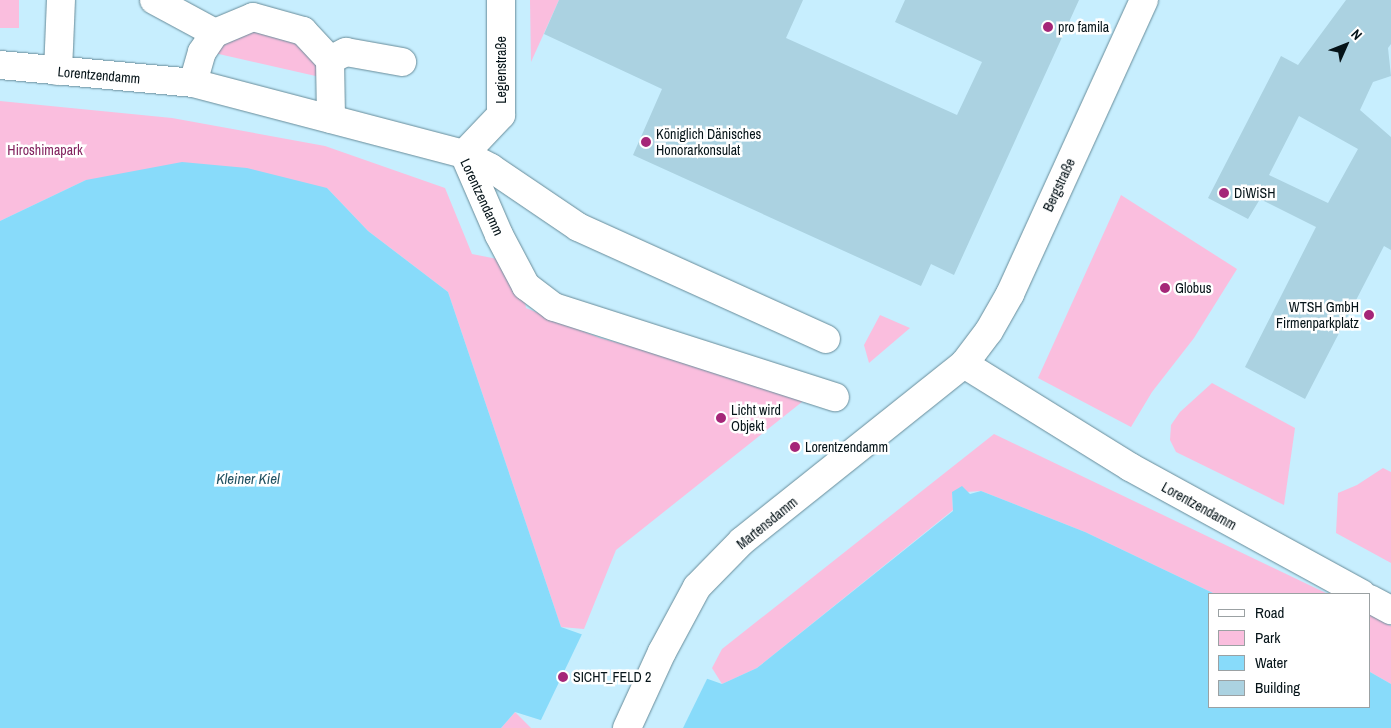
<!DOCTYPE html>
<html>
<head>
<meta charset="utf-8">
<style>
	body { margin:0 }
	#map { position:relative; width:1391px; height:728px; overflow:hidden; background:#c7eefe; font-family:"Archivo Narrow",sans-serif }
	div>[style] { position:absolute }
	.green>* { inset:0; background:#fabede; transform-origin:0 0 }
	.water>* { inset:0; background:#88dbfa }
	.pier>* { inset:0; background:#c7eefe }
	.building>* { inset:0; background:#abd2e1 }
	.roads { filter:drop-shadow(0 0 1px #678b99) drop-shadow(0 0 1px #678b99) }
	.minor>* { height:28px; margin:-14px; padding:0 14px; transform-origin:14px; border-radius:14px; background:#fff }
	.dots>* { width:14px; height:14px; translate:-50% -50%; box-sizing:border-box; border:2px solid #fff; border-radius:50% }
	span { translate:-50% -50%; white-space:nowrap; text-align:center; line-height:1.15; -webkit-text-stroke:5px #fff; paint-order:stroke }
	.poi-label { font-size:14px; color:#051318 }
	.left { translate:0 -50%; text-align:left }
	.right { translate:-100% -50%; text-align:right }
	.street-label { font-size:14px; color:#051318 }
	.park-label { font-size:14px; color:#82225e }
	.water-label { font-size:15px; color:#245363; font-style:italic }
	.legend { position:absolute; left:1208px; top:593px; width:162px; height:115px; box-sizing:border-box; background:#fff; border:1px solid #9ba1a3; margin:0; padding:6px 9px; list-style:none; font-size:15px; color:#051318 }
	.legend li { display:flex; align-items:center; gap:10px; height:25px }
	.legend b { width:25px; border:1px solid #9ba1a3 }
	.north { position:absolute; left:1321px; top:20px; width:50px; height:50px; -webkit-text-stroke:4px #fff; paint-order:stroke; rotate:46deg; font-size:14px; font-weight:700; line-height:20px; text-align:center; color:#051318 }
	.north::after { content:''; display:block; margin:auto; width:18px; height:22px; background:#051318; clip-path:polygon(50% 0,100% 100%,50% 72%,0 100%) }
</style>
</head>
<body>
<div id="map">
	<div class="green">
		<i style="left:0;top:0;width:19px;height:28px"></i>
		<i style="clip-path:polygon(530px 0,559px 0,531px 62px)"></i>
		<i style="clip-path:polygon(277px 30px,317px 57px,320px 77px,210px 52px,235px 31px)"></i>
		<i style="clip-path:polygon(0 101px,172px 118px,325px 146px,445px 188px,472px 254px,518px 263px,526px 308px,600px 338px,812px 394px,616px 550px,584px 629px,561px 627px,448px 292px,368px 231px,327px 188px,86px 180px,0 221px)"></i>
		<i style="clip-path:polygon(1121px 195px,1237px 269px,1194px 338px,1152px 392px,1131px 427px,1038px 378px)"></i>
		<i style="clip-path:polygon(880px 315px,910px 328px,869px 363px,864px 345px)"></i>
		<i style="clip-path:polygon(1212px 383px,1295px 428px,1284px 505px,1176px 452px,1170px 440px,1171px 425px,1180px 412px)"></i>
		<i style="clip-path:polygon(994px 434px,1328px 594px,1215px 594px,1085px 532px,981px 491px,952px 493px,953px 510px,757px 668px,722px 684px,712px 668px,722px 649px)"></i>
		<i style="clip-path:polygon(1383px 468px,1391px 472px,1391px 563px,1336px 533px,1338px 493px,1357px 485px)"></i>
		<i style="clip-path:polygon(1370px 614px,1391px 626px,1391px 684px,1370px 672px)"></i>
		<i style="clip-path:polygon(515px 712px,531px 728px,501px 728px)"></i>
	</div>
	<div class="water">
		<i style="clip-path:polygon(182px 162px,247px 168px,327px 188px,368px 231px,448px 292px,561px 627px,722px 684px,757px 668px,953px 511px,952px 492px,962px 486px,970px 494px,981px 491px,1085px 532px,1215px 594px,1210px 594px,1210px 707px,1370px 707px,1370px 672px,1391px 684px,1391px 728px,566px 728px,515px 712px,501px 728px,0 728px,0 221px,86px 180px)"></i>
	</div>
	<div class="pier">
		<i style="clip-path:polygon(583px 632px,708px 677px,683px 728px,558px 728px,540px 722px)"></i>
	</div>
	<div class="building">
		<i style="clip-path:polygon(559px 0,803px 0,786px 38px,957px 115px,982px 62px,895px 22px,905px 0,1079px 0,954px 275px,931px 264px,921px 286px,633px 155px,662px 89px,544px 34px)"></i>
		<i style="clip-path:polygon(evenodd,1346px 0,1391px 0,1391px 44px,1388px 48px,1391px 76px,1373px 82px,1360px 110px,1391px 137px,1391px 250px,1384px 246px,1305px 399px,1245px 367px,1316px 227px,1260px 199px,1248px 219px,1208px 198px,1281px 56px,1298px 65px,1346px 0,1299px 116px,1358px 149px,1328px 203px,1269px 175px,1299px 116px)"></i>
	</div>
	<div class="roads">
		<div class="minor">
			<i style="left:154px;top:0;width:69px;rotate:28.4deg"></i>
			<i style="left:330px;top:60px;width:18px;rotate:-27deg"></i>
			<i style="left:346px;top:52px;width:57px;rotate:10.1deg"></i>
			<i style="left:0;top:65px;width:194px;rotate:5.3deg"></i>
			<i style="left:193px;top:83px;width:280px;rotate:14.7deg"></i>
			<i style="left:464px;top:154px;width:30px;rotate:27deg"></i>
			<i style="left:491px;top:168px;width:105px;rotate:34.1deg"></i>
			<i style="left:578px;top:227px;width:272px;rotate:24.3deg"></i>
			<i style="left:58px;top:71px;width:71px;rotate:-87.6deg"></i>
			<i style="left:193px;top:83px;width:32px;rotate:-74deg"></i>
			<i style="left:202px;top:52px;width:23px;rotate:-56deg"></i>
			<i style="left:215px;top:33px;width:41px;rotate:-22.8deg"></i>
			<i style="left:253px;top:17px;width:52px;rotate:15.6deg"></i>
			<i style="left:303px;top:31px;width:40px;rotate:47deg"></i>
			<i style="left:330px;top:60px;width:59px;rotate:89deg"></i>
			<i style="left:464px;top:154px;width:88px;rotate:66.6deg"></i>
			<i style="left:499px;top:235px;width:58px;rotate:62.1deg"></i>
			<i style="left:526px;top:286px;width:35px;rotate:37deg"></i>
			<i style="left:554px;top:307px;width:295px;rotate:17.8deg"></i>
			<i style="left:464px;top:154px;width:54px;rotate:-46.5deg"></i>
			<i style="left:501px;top:115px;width:115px;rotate:-90deg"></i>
			<i style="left:964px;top:364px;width:195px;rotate:31.8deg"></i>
			<i style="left:1130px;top:467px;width:264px;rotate:28.7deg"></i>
			<i style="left:1370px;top:599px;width:24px;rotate:28deg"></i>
			<i style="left:627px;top:728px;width:84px;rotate:-65.3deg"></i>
			<i style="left:662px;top:652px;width:74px;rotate:-61.7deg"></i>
			<i style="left:697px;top:587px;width:64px;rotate:-45.6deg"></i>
			<i style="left:742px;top:541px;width:284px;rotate:-38.6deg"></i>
			<i style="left:964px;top:364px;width:41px;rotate:-52.9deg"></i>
			<i style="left:989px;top:331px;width:43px;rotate:-60.4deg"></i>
			<i style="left:1010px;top:294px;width:323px;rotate:-65.5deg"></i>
		</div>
	</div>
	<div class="dots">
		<i style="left:1048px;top:27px;background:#a52678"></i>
		<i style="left:646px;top:142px;background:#a52678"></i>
		<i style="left:1224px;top:193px;background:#a52678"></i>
		<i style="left:1165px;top:288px;background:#a52678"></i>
		<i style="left:1369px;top:315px;background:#a52678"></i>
		<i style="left:721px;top:418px;background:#a52678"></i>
		<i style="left:795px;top:447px;background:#a52678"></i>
		<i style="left:563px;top:677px;background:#a52678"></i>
	</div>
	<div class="poi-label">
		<span class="left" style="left:1058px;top:27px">pro famila</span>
		<span class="left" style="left:656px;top:142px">Königlich Dänisches<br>Honorarkonsulat</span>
		<span class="left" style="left:1234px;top:193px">DiWiSH</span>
		<span class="left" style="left:1175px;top:288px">Globus</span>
		<span class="right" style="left:1359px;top:315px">WTSH GmbH<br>Firmenparkplatz</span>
		<span class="left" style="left:731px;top:418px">Licht wird<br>Objekt</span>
		<span class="left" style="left:805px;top:447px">Lorentzendamm</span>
		<span class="left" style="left:573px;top:677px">SICHT_FELD 2</span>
	</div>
	<div class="street-label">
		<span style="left:501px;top:70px;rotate:-90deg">Legienstraße</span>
		<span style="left:99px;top:75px;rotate:5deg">Lorentzendamm</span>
		<span style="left:1059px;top:185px;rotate:-65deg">Bergstraße</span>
		<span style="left:482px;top:197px;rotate:65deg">Lorentzendamm</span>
		<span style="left:1199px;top:506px;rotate:29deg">Lorentzendamm</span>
		<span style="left:767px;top:523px;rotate:-39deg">Martensdamm</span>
	</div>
	<div class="park-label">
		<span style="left:45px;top:150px">Hiroshimapark</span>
	</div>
	<div class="water-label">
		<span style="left:248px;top:479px">Kleiner Kiel</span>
	</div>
	<ul class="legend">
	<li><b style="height:6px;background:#fff"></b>Road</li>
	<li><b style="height:14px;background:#fabede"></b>Park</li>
	<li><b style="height:14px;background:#88dbfa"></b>Water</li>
	<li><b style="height:14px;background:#abd2e1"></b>Building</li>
	</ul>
	<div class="north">N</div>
</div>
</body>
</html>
